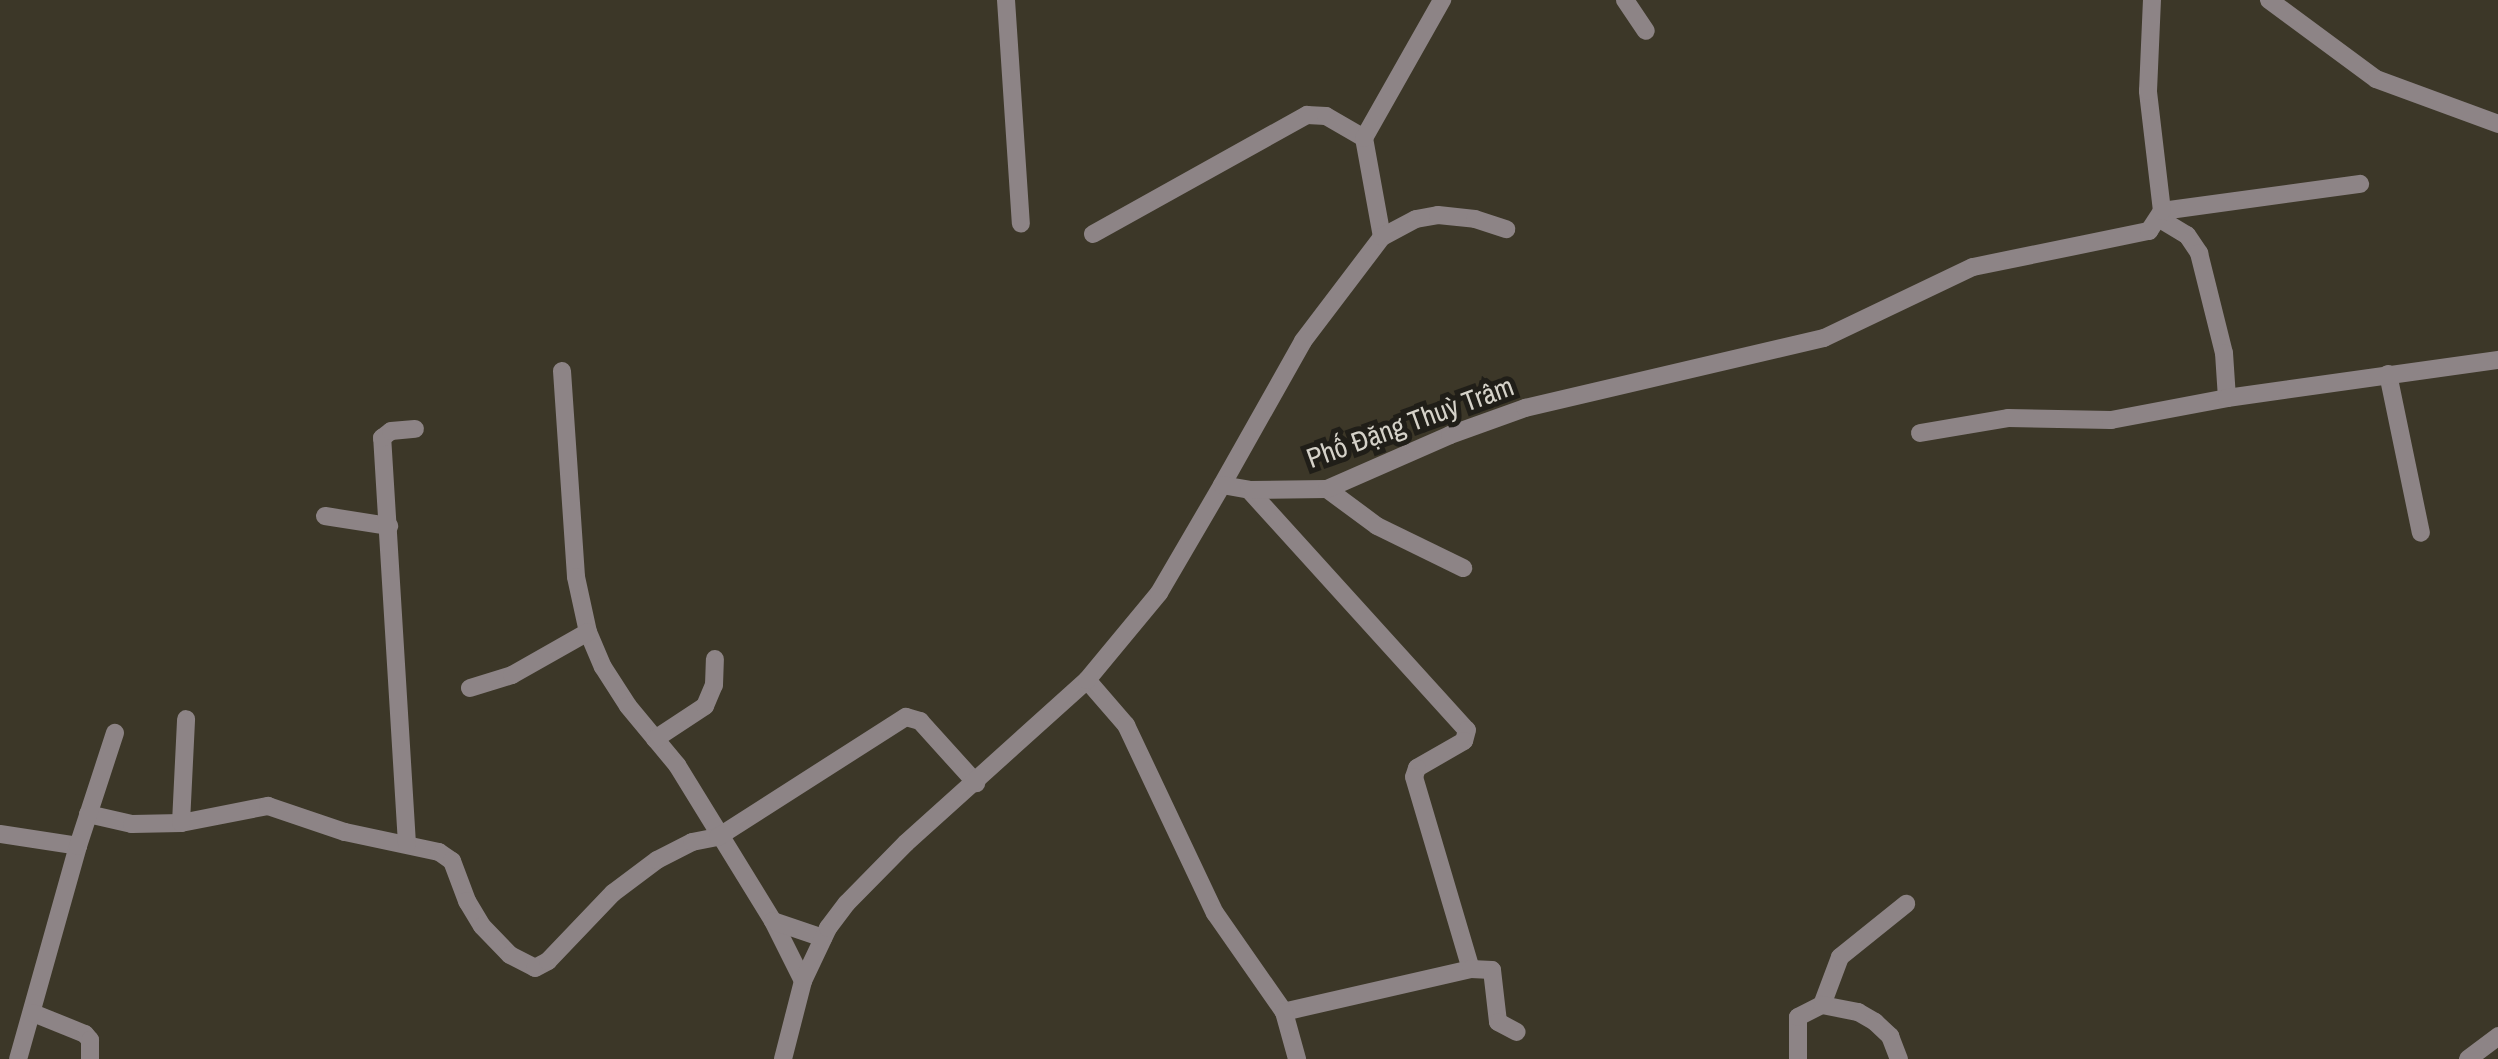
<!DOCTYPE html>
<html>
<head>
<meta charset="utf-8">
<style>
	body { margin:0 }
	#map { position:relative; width:2498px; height:1059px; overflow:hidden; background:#3c3728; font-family:"Archivo Narrow",sans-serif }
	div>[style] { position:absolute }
	.minor>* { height:18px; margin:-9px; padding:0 9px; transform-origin:9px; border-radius:9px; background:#8d8486 }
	span { translate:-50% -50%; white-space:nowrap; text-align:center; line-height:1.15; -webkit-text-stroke:10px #201e18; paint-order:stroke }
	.street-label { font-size:28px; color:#d5d2c9 }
</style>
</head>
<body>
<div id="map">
	<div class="minor">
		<i style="left:1006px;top:0;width:224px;rotate:86.2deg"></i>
		<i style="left:1625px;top:0;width:37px;rotate:56deg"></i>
		<i style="left:2269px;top:0;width:133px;rotate:36.4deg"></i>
		<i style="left:2376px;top:79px;width:130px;rotate:20.2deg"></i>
		<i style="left:2162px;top:211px;width:200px;rotate:-7.8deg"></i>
		<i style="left:2160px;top:219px;width:31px;rotate:31deg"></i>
		<i style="left:2187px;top:235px;width:22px;rotate:56deg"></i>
		<i style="left:2199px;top:253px;width:103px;rotate:76deg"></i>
		<i style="left:2224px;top:353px;width:45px;rotate:86.2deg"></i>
		<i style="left:1093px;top:234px;width:245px;rotate:-29.1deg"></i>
		<i style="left:1307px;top:115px;width:19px;rotate:3deg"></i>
		<i style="left:1326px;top:116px;width:44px;rotate:30.1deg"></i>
		<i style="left:1382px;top:237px;width:101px;rotate:-100.3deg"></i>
		<i style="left:1364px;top:138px;width:159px;rotate:-60.5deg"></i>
		<i style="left:562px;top:371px;width:206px;rotate:86.1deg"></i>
		<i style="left:576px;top:577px;width:56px;rotate:77.7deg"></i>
		<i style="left:588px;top:632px;width:38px;rotate:67deg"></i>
		<i style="left:603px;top:667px;width:46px;rotate:57.3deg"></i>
		<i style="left:628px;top:706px;width:77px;rotate:50.3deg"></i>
		<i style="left:677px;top:765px;width:183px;rotate:58.4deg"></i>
		<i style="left:773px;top:921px;width:67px;rotate:63.4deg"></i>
		<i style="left:2388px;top:374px;width:162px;rotate:78.3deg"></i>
		<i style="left:1920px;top:433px;width:89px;rotate:-9.7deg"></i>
		<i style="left:2008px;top:418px;width:103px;rotate:1.1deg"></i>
		<i style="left:2111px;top:420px;width:118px;rotate:-10.7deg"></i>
		<i style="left:2227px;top:398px;width:274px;rotate:-8deg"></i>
		<i style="left:1222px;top:485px;width:165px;rotate:-60.6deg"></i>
		<i style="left:1303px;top:341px;width:131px;rotate:-52.8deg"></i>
		<i style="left:1382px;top:237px;width:38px;rotate:-28deg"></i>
		<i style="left:1416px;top:219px;width:22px;rotate:-10deg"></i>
		<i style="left:1438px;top:215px;width:37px;rotate:6deg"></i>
		<i style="left:1475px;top:219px;width:33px;rotate:18deg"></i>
		<i style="left:1327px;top:489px;width:62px;rotate:36.5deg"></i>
		<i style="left:1377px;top:526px;width:96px;rotate:26deg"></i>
		<i style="left:1249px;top:490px;width:324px;rotate:47.8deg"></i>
		<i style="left:1467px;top:730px;width:11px;rotate:105deg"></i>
		<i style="left:1464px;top:741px;width:54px;rotate:150.1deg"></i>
		<i style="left:1417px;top:768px;width:9px;rotate:108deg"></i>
		<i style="left:1414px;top:777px;width:200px;rotate:73.5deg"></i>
		<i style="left:1471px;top:969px;width:192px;rotate:167.1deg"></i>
		<i style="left:325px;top:516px;width:65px;rotate:8.9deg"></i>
		<i style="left:1087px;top:680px;width:60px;rotate:49.1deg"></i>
		<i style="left:1126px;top:725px;width:208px;rotate:64.7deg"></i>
		<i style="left:1215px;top:913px;width:121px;rotate:55.1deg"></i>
		<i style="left:1284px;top:1012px;width:49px;rotate:74.5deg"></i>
		<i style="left:470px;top:688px;width:44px;rotate:-17.2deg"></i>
		<i style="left:512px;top:675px;width:87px;rotate:-29.5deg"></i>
		<i style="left:655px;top:739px;width:60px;rotate:-33.4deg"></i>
		<i style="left:705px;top:706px;width:23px;rotate:-67deg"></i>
		<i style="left:714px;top:685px;width:26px;rotate:-88deg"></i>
		<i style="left:88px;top:814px;width:45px;rotate:12.8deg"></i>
		<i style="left:132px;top:824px;width:49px;rotate:-1.2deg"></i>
		<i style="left:181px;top:823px;width:89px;rotate:-11.1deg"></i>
		<i style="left:268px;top:806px;width:81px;rotate:18.7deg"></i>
		<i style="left:345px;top:832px;width:96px;rotate:12deg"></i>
		<i style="left:439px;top:852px;width:16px;rotate:35deg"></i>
		<i style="left:452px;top:861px;width:43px;rotate:69.4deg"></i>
		<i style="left:467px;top:901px;width:29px;rotate:59deg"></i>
		<i style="left:482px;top:926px;width:40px;rotate:46deg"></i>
		<i style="left:510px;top:955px;width:28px;rotate:27deg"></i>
		<i style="left:535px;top:968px;width:15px;rotate:-28deg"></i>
		<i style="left:548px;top:961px;width:94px;rotate:-46.3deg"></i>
		<i style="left:613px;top:893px;width:55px;rotate:-36.9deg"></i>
		<i style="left:657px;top:860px;width:39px;rotate:-27deg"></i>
		<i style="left:692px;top:842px;width:26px;rotate:-11deg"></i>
		<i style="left:718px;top:837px;width:223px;rotate:-32.6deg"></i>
		<i style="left:906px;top:717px;width:15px;rotate:16deg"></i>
		<i style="left:920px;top:721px;width:84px;rotate:47.9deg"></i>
		<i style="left:181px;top:823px;width:104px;rotate:-87.2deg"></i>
		<i style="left:0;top:834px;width:79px;rotate:8.7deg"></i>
		<i style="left:78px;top:846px;width:221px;rotate:105.7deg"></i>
		<i style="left:407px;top:844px;width:407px;rotate:-93.5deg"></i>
		<i style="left:382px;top:438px;width:11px;rotate:-38deg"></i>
		<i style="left:391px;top:431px;width:24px;rotate:-5deg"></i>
		<i style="left:78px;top:846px;width:119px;rotate:-71.9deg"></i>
		<i style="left:773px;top:921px;width:53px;rotate:18.8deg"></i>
		<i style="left:1471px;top:969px;width:21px;rotate:3deg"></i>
		<i style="left:1492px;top:970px;width:52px;rotate:83.4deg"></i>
		<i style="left:1498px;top:1022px;width:21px;rotate:28deg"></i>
		<i style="left:1822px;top:1005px;width:51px;rotate:-69.4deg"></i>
		<i style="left:1840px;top:957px;width:85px;rotate:-38.8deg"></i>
		<i style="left:33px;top:1013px;width:56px;rotate:22deg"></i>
		<i style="left:85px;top:1034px;width:8px;rotate:50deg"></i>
		<i style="left:90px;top:1040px;width:19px;rotate:90deg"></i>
		<i style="left:783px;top:1059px;width:81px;rotate:-75.6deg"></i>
		<i style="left:803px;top:981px;width:59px;rotate:-64.7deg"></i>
		<i style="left:828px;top:928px;width:31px;rotate:-53deg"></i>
		<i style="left:847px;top:903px;width:84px;rotate:-45.5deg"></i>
		<i style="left:906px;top:843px;width:244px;rotate:-42deg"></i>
		<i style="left:1087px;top:680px;width:113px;rotate:-50.4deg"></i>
		<i style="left:1159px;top:593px;width:125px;rotate:-59.7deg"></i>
		<i style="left:1222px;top:485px;width:27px;rotate:10deg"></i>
		<i style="left:1249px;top:490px;width:78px;rotate:-0.7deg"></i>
		<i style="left:1327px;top:489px;width:134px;rotate:-23.7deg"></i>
		<i style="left:1450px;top:435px;width:80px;rotate:-19.8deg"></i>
		<i style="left:1525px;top:408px;width:307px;rotate:-13.2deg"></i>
		<i style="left:1824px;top:338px;width:165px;rotate:-25.5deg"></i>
		<i style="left:1973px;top:267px;width:180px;rotate:-11.6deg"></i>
		<i style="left:2149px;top:231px;width:24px;rotate:-57deg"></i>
		<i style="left:2162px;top:211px;width:121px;rotate:-96.7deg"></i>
		<i style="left:2148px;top:91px;width:91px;rotate:-87.5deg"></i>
		<i style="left:1798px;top:1059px;width:42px;rotate:-90deg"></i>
		<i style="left:1798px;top:1017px;width:27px;rotate:-27deg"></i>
		<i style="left:1822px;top:1005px;width:37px;rotate:11deg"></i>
		<i style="left:1858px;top:1012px;width:20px;rotate:30deg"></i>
		<i style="left:1875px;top:1022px;width:21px;rotate:43deg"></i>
		<i style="left:1890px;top:1036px;width:25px;rotate:69deg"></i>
		<i style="left:2468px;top:1059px;width:38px;rotate:-37deg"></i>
	</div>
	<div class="street-label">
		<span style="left:1410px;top:422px;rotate:-20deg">Phố Đặng Thuỳ Trâm</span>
	</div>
</div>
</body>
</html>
